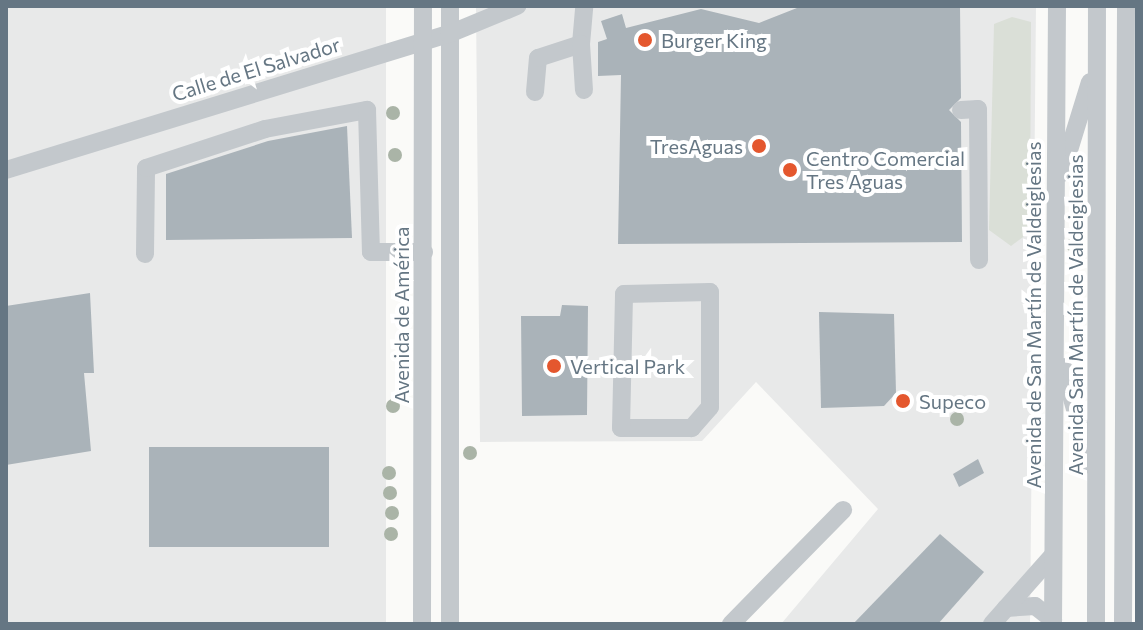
<!DOCTYPE html>
<html>
<head>
<meta charset="utf-8">
<style>
	body { margin:0 }
	#map { position:relative; width:1143px; height:630px; overflow:hidden; background:#fafaf8; font-family:Commissioner,sans-serif }
	div>[style] { position:absolute }
	.built>* { inset:0; background:#e8e9e9; transform-origin:0 0 }
	.green>* { inset:0; background:#dadfd7 }
	.building>* { inset:0; background:#aab3b9; transform-origin:0 0 }
	.minor>* { height:18px; margin:-9px; padding:0 9px; transform-origin:9px; border-radius:9px; background:#c3c8cc }
	.trees>* { width:14px; height:14px; margin:-7px; border-radius:50%; background:#aab4a7 }
	.dots>* { width:22px; height:22px; translate:-50% -50%; box-sizing:border-box; border:4px solid #fff; border-radius:50% }
	span { translate:-50% -50%; white-space:nowrap; text-align:center; line-height:1.15; -webkit-text-stroke:8px #fff; paint-order:stroke }
	.poi-label { font-size:20px; color:#657683 }
	.left { translate:0 -50%; text-align:left }
	.right { translate:-100% -50%; text-align:right }
	.street-label { font-size:20px; color:#657683 }
	.frame { position:absolute; inset:0; border:8px solid #657683; pointer-events:none }
</style>
</head>
<body>
<div id="map">
	<div class="built">
		<i style="left:6px;top:6px;width:380px;height:618px"></i>
		<i style="clip-path:polygon(476px 6px,1036px 6px,1030px 624px,781px 624px,878px 509px,756px 382px,702px 441px,480px 442px)"></i>
	</div>
	<div class="green">
		<i style="clip-path:polygon(1012px 17px,1031px 22px,1030px 232px,1011px 246px,989px 230px,994px 24px)"></i>
	</div>
	<div class="building">
		<i style="clip-path:polygon(802px 6px,960px 6px,961px 98px,949px 110px,961px 122px,962px 242px,618px 244px,621px 75px,598px 76px,598px 42px,607px 39px,601px 21px,622px 14px,626px 28px,701px 9px,759px 23px)"></i>
		<i style="clip-path:polygon(347px 126px,352px 238px,166px 240px,166px 174px,268px 141px)"></i>
		<i style="clip-path:polygon(90px 293px,94px 373px,84px 373px,91px 451px,6px 465px,6px 306px)"></i>
		<i style="clip-path:polygon(562px 305px,588px 306px,587px 415px,522px 416px,521px 316px,560px 316px)"></i>
		<i style="clip-path:polygon(819px 312px,894px 314px,896px 393px,884px 406px,821px 408px)"></i>
		<i style="left:149px;top:447px;width:180px;height:100px"></i>
		<i style="clip-path:polygon(978px 459px,984px 473px,959px 487px,953px 474px)"></i>
		<i style="clip-path:polygon(940px 534px,984px 572px,938px 624px,853px 624px)"></i>
	</div>
	<div class="minor">
		<i style="left:450px;top:6px;width:618px;rotate:90deg"></i>
		<i style="left:581px;top:44px;width:38px;rotate:-85deg"></i>
		<i style="left:535px;top:92px;width:34px;rotate:-85deg"></i>
		<i style="left:538px;top:58px;width:45px;rotate:-18deg"></i>
		<i style="left:581px;top:44px;width:46px;rotate:86.3deg"></i>
		<i style="left:961px;top:110px;width:17px;rotate:-3deg"></i>
		<i style="left:978px;top:109px;width:151px;rotate:89.6deg"></i>
		<i style="left:6px;top:170px;width:463px;rotate:-17.1deg"></i>
		<i style="left:449px;top:34px;width:74px;rotate:-22.4deg"></i>
		<i style="left:1062px;top:173px;width:95px;rotate:-72.9deg"></i>
		<i style="left:145px;top:254px;width:86px;rotate:-89.3deg"></i>
		<i style="left:146px;top:168px;width:125px;rotate:-18.1deg"></i>
		<i style="left:265px;top:129px;width:104px;rotate:-10.6deg"></i>
		<i style="left:367px;top:110px;width:142px;rotate:88.4deg"></i>
		<i style="left:371px;top:252px;width:53px"></i>
		<i style="left:710px;top:292px;width:115px;rotate:90deg"></i>
		<i style="left:710px;top:407px;width:28px;rotate:131deg"></i>
		<i style="left:692px;top:428px;width:71px;rotate:180deg"></i>
		<i style="left:621px;top:428px;width:134px;rotate:-88.7deg"></i>
		<i style="left:624px;top:294px;width:86px;rotate:-1.3deg"></i>
		<i style="left:1063px;top:367px;width:102px;rotate:74.1deg"></i>
		<i style="left:1006px;top:608px;width:29px;rotate:-4deg"></i>
		<i style="left:1035px;top:606px;width:23px;rotate:38deg"></i>
		<i style="left:422px;top:624px;width:618px;rotate:-89.91deg"></i>
		<i style="left:731px;top:624px;width:160px;rotate:-45.5deg"></i>
		<i style="left:992px;top:624px;width:92px;rotate:-48.5deg"></i>
		<i style="left:1053px;top:624px;width:618px;rotate:-89.63deg"></i>
		<i style="left:1096px;top:624px;width:618px;rotate:-89.91deg"></i>
		<i style="left:1123px;top:624px;width:618px;rotate:-89.72deg"></i>
	</div>
	<div class="trees">
		<i style="left:393px;top:113px"></i>
		<i style="left:395px;top:155px"></i>
		<i style="left:1073px;top:245px"></i>
		<i style="left:393px;top:406px"></i>
		<i style="left:957px;top:419px"></i>
		<i style="left:470px;top:453px"></i>
		<i style="left:389px;top:473px"></i>
		<i style="left:390px;top:493px"></i>
		<i style="left:392px;top:513px"></i>
		<i style="left:391px;top:534px"></i>
	</div>
	<div class="dots">
		<i style="left:645px;top:40px;background:#e4572e"></i>
		<i style="left:759px;top:146px;background:#e4572e"></i>
		<i style="left:790px;top:170px;background:#e4572e"></i>
		<i style="left:554px;top:366px;background:#e4572e"></i>
		<i style="left:903px;top:401px;background:#e4572e"></i>
	</div>
	<div class="poi-label">
		<span class="left" style="left:661px;top:40px">Burger King</span>
		<span class="right" style="left:743px;top:146px">TresAguas</span>
		<span class="left" style="left:806px;top:170px">Centro Comercial<br>Tres Aguas</span>
		<span class="left" style="left:570px;top:366px">Vertical Park</span>
		<span class="left" style="left:919px;top:401px">Supeco</span>
	</div>
	<div class="street-label">
		<span style="left:256px;top:69px;rotate:-17deg">Calle de El Salvador</span>
		<span style="left:401px;top:315px;rotate:-90deg">Avenida de América</span>
		<span style="left:1033px;top:315px;rotate:-90deg">Avenida de San Martín de Valdeiglesias</span>
		<span style="left:1075px;top:315px;rotate:-90deg">Avenida San Martín de Valdeiglesias</span>
	</div>
	<div class="frame"></div>
</div>
</body>
</html>
